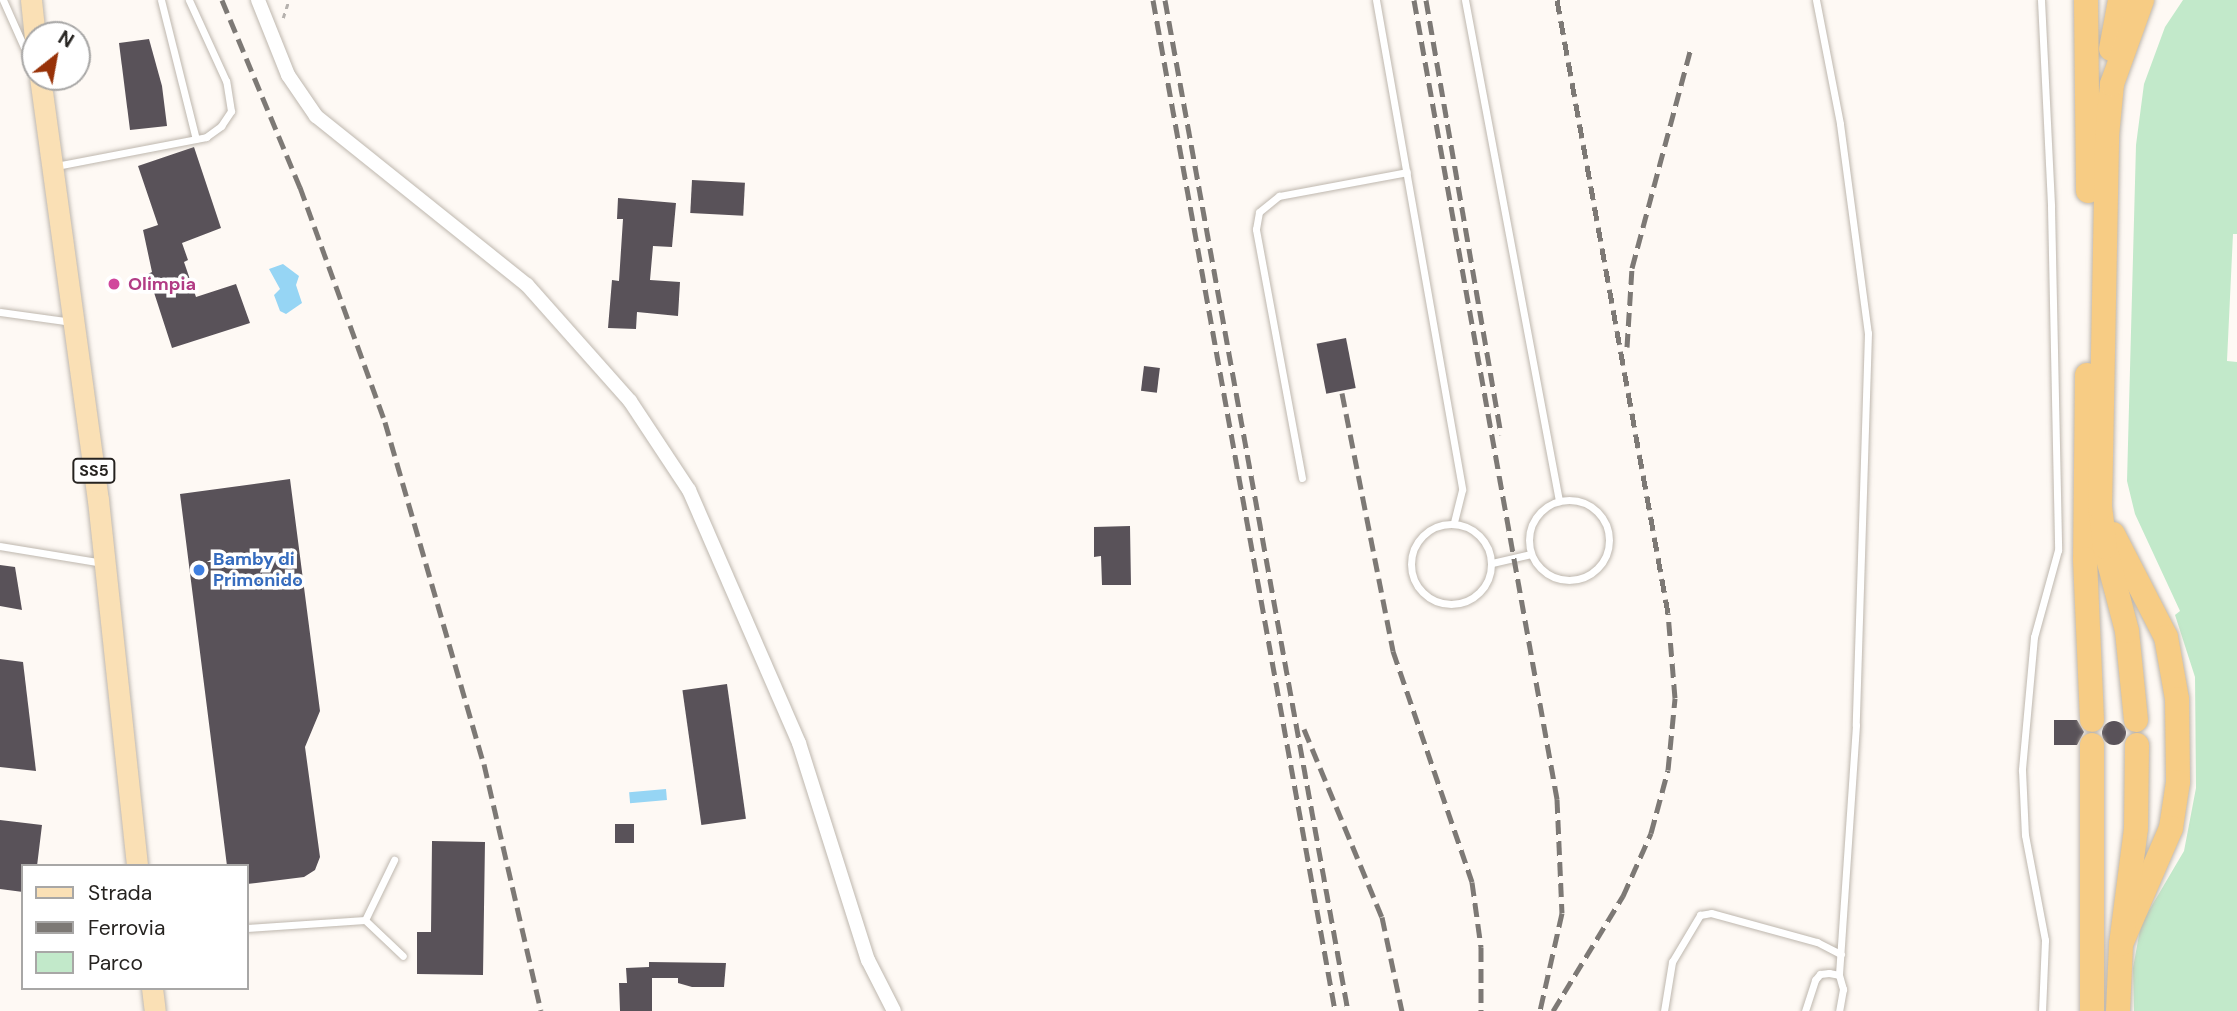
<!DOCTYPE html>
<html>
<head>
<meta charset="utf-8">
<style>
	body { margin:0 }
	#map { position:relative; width:2237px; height:1011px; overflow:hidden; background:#fef9f4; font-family:"DM Sans",sans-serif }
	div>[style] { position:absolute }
	.green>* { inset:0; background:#c2e9ca }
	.water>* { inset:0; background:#96d5f4; transform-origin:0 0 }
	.building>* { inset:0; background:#595259; transform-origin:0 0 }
	.round { border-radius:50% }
	.path>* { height:2.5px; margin-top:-1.25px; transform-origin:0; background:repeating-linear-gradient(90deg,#b6b2ae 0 5px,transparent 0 10px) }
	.roads { filter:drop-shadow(0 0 2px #beb7ae) drop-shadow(0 0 2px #beb7ae) }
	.lane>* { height:7px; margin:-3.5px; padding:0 3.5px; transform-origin:3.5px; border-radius:3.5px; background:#fff }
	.lane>.ring { margin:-3.5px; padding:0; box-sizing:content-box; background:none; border:7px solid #fff; border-radius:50% }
	.street>* { height:14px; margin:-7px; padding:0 7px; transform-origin:7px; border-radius:7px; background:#fff }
	.primary>* { height:21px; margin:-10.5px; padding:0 10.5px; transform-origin:10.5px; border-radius:10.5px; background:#fae0b5 }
	.highway>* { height:24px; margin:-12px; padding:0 12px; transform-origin:12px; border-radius:12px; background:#f7cc84 }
	.rail>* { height:5px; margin-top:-2.5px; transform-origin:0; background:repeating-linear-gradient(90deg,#7d7975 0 14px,transparent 0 21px) }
	.dots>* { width:19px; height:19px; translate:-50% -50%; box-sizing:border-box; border:4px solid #fff; border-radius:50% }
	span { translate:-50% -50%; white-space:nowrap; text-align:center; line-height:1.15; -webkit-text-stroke:7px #fff; paint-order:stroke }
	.shield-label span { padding:2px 5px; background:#fff; border:2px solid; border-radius:5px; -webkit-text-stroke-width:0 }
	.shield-label { font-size:16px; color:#262320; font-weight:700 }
	.hotel-label { font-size:18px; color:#b23c85; font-weight:700 }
	.left { translate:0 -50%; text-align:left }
	.shop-label { font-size:18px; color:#366cbe; font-weight:700 }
	.legend { position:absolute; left:21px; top:864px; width:228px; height:126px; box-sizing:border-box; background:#fff; border:2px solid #a8a7a6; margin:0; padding:9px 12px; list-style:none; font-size:21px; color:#262320 }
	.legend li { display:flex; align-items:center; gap:14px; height:35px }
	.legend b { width:35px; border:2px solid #a8a7a6 }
	.north { position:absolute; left:21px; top:21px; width:70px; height:70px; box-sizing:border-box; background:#fff; border:2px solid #a8a7a6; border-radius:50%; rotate:31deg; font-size:19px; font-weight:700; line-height:28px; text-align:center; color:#262320 }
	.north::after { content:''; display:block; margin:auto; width:24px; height:32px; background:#983208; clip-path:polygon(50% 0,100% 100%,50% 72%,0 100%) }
</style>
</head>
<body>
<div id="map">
	<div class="green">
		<i style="clip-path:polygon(2183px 0,2237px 0,2237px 234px,2233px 234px,2227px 361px,2237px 362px,2237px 1011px,2134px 1011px,2133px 968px,2141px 924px,2184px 851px,2196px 788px,2195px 677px,2175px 615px,2180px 611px,2135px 514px,2127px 481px,2136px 145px,2144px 84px,2165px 27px)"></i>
	</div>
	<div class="water">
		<i style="clip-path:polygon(283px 264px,299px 276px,296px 285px,302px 303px,286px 314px,280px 311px,274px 295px,280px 289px,269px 269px)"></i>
		<i style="left:666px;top:789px;width:11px;height:37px;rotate:85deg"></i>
	</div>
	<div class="building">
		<i style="clip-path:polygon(149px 39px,162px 86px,167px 126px,130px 130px,119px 43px)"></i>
		<i style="clip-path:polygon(194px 147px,221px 228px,182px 243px,188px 260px,184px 262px,196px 297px,236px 284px,250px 323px,172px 348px,148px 274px,152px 272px,143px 230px,158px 225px,138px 166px)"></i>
		<i style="left:692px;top:180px;width:53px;height:33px;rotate:3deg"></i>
		<i style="clip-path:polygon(618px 198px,676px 203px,672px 247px,653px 246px,650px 280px,680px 282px,678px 316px,637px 312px,636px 329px,608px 328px,612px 280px,619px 281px,623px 219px,617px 219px)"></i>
		<i style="left:1346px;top:338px;width:51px;height:30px;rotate:79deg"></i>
		<i style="left:1144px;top:366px;width:16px;height:25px;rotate:7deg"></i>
		<i style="clip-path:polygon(290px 479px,320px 711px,305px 747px,320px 857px,315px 870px,304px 877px,247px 884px,247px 866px,227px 866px,180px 494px)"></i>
		<i style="clip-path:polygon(1130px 526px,1131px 585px,1102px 585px,1101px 556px,1094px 557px,1094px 527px)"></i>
		<i style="clip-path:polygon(0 565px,15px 567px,22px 610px,0 606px)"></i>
		<i style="clip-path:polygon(0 659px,23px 662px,36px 771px,0 767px)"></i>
		<i style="left:727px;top:684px;width:136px;height:45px;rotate:82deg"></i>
		<i style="clip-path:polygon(2054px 720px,2077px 720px,2084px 732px,2077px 745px,2054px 745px)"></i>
		<i class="round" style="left:2102px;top:721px;width:24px;height:24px"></i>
		<i style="clip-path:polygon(0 820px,42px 825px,37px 866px,23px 866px,23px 892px,0 889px)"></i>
		<i style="left:634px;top:824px;width:19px;height:19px;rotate:90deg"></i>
		<i style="clip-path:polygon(432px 841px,485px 842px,483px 975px,417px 974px,417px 932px,431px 932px)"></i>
		<i style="clip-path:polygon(649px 962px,726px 963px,724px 987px,692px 987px,678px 983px,678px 978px,652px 978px,652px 1011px,620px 1011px,619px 983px,627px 983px,626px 968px,649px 967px)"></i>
	</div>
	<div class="path">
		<i style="left:283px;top:18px;width:19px;rotate:-72deg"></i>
	</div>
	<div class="roads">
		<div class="lane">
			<i style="left:3px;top:0;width:79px;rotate:66deg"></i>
			<i style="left:161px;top:0;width:143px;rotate:75.9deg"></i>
			<i style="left:1376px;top:0;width:497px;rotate:80deg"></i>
			<i style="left:1462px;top:490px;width:34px;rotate:104deg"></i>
			<i style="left:1465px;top:0;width:510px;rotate:79.37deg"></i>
			<i style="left:1816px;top:0;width:126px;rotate:79deg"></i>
			<i style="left:1840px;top:124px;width:211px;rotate:82.4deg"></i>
			<i style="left:1868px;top:333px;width:392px;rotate:91.8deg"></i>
			<i style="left:1856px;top:725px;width:251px;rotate:93.9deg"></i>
			<i style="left:2041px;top:0;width:207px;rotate:87.2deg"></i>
			<i style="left:2051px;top:207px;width:343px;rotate:88.8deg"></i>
			<i style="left:2058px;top:550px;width:90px;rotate:105.4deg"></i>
			<i style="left:2034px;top:637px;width:134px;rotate:95.2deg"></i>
			<i style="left:2022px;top:770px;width:65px;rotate:87.4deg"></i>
			<i style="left:2025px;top:835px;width:107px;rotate:79.2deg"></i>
			<i style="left:2045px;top:940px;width:71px;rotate:92.4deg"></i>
			<i style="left:56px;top:166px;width:153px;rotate:-10.9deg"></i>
			<i style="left:206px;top:137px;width:19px;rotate:-36deg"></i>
			<i style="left:221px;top:126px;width:18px;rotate:-56deg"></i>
			<i style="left:231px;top:111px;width:30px;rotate:-99deg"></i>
			<i style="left:226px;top:81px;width:89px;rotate:-114.6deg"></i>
			<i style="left:0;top:312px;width:73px;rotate:7.9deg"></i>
			<i style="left:1302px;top:478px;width:253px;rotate:-100.5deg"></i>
			<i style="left:1256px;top:229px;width:17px;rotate:-80deg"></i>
			<i style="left:1259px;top:212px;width:26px;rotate:-39deg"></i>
			<i style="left:1279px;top:196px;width:130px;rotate:-10.6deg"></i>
			<i class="ring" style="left:1529px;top:500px;width:73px;height:73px"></i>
			<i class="ring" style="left:1411px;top:524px;width:73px;height:73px"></i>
			<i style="left:0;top:546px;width:104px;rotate:9.4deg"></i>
			<i style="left:1492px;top:563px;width:40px;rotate:-13deg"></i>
			<i style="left:365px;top:920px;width:52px;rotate:43.5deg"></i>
			<i style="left:247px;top:928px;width:118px;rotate:-3.9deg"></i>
			<i style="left:365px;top:920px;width:67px;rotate:-64.2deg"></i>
			<i style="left:1664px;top:1011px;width:50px;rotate:-80.7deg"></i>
			<i style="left:1672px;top:962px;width:55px;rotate:-59.2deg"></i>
			<i style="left:1700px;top:915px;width:11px;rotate:-10deg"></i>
			<i style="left:1711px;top:913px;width:110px;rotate:15.3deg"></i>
			<i style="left:1817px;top:942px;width:27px;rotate:27deg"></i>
			<i style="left:1805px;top:1011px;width:33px;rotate:-72deg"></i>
			<i style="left:1815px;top:980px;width:8px;rotate:-50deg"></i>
			<i style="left:1820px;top:974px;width:9px;rotate:-6deg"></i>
			<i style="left:1829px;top:973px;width:10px;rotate:11deg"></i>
			<i style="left:1839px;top:975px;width:15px;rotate:74deg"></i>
			<i style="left:1843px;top:989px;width:22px;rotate:100deg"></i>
		</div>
		<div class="street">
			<i style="left:258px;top:0;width:81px;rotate:68.2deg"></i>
			<i style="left:288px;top:75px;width:50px;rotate:55.7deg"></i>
			<i style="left:316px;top:116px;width:270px;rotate:38.7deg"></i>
			<i style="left:527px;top:285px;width:155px;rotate:48.4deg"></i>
			<i style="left:630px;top:401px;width:107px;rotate:56.5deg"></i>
			<i style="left:689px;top:490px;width:276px;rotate:66.5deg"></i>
			<i style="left:799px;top:743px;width:228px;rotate:72.4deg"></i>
			<i style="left:868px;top:960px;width:57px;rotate:63deg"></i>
		</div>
		<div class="primary">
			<i style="left:31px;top:0;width:37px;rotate:84deg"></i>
			<i style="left:40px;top:77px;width:427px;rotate:82.2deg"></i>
			<i style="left:98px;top:500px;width:368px;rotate:83.9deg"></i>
			<i style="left:152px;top:988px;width:23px;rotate:83deg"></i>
		</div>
		<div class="highway">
			<i style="left:2086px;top:0;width:191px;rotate:89.4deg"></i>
			<i style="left:2111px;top:49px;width:50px;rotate:-79.6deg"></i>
			<i style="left:2087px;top:375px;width:184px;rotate:90.6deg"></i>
			<i style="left:2085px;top:559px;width:161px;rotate:87.5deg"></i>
			<i style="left:2113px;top:534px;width:116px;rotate:62.8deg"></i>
			<i style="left:2166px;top:637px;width:63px;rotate:79.9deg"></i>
			<i style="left:2177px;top:699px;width:83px;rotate:89.3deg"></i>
			<i style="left:2178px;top:782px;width:47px;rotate:98.7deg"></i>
			<i style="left:2171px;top:828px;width:126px;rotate:113.3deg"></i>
			<i style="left:2136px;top:720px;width:89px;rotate:-95.8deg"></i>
			<i style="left:2127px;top:631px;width:87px;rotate:-104.7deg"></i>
			<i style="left:2105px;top:547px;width:39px;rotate:-97deg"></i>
			<i style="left:2100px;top:508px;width:372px;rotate:-88.9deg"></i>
			<i style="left:2107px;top:136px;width:52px;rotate:-84.5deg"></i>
			<i style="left:2112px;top:84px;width:89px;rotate:-70.3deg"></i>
			<i style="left:2092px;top:745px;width:266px;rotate:90deg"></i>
			<i style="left:2118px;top:1011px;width:67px;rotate:-87.4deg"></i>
			<i style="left:2121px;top:944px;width:117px;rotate:-82.6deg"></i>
			<i style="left:2136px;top:828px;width:83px;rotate:-89.3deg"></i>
		</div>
	</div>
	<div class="rail">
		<i style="left:222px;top:0;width:203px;rotate:67.4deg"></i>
		<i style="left:300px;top:187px;width:250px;rotate:70.1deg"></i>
		<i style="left:385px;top:422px;width:356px;rotate:73.9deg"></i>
		<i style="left:484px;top:764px;width:253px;rotate:77deg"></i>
		<i style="left:1153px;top:0;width:1027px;rotate:79.79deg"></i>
		<i style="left:1165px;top:0;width:1027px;rotate:79.74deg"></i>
		<i style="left:1414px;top:0;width:812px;rotate:79.85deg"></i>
		<i style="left:1557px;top:799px;width:114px;rotate:87.5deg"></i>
		<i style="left:1562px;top:913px;width:100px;rotate:102.7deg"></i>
		<i style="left:1426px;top:0;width:441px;rotate:80.2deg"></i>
		<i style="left:1627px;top:347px;width:79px;rotate:-86.4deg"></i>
		<i style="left:1632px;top:268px;width:225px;rotate:-75deg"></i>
		<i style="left:1342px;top:393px;width:263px;rotate:78.8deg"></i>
		<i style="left:1393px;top:651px;width:244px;rotate:71.1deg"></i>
		<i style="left:1472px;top:882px;width:66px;rotate:82.1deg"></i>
		<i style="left:1481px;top:947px;width:64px;rotate:90deg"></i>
		<i style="left:1304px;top:729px;width:204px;rotate:67.5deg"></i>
		<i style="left:1382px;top:917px;width:96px;rotate:78deg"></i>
		<i style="left:1553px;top:1011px;width:135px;rotate:-58.7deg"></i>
		<i style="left:1623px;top:896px;width:69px;rotate:-66deg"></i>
		<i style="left:1651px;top:833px;width:65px;rotate:-74.9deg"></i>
		<i style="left:1668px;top:770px;width:72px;rotate:-84.4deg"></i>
		<i style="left:1675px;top:698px;width:85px;rotate:-94.7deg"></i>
		<i style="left:1668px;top:613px;width:623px;rotate:-100.26deg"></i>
	</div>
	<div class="dots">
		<i style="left:114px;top:284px;background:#d1479c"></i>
		<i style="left:199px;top:570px;background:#3f7fe0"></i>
	</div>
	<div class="shield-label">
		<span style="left:94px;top:471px">SS5</span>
	</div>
	<div class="hotel-label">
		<span class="left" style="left:128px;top:284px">Olimpia</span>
	</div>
	<div class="shop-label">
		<span class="left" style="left:213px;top:570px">Bamby di<br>Primonido</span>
	</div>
	<ul class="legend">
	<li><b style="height:9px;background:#fae0b5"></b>Strada</li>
	<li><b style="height:9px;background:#7d7975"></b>Ferrovia</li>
	<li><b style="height:19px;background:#c2e9ca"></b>Parco</li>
	</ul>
	<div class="north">N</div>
</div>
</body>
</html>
